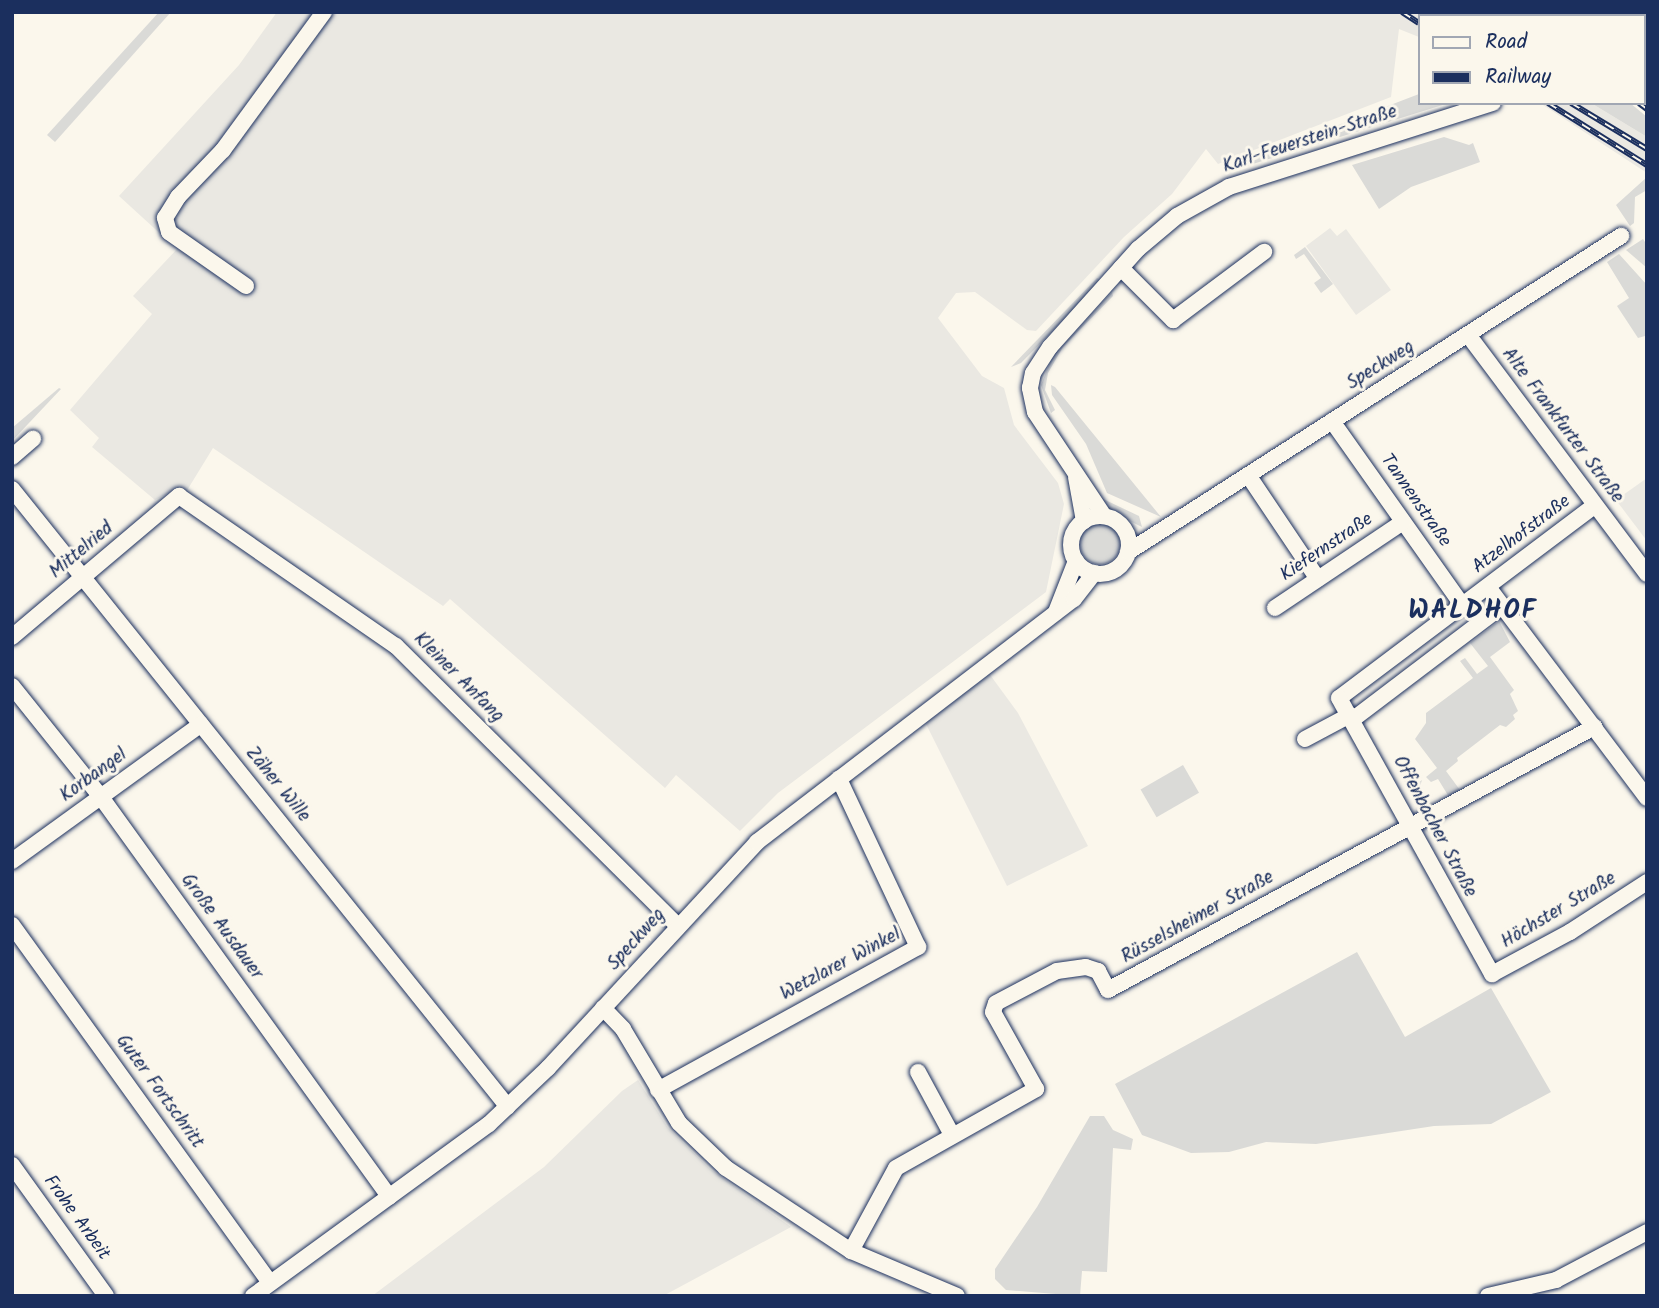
<!DOCTYPE html>
<html>
<head>
<meta charset="utf-8">
<style>
	body { margin:0 }
	#map { position:relative; width:1659px; height:1308px; overflow:hidden; background:#fbf7ec; font-family:Kalam,sans-serif }
	div>[style] { position:absolute }
	.built>* { inset:0; background:#eae8e2 }
	.green>* { inset:0; background:#dadad7; transform-origin:0 0 }
	.round { border-radius:50% }
	.roads { filter:drop-shadow(0 0 2px #1b2f5e) drop-shadow(0 0 2px #1b2f5e) }
	.minor>* { height:16px; margin:-8px; padding:0 8px; transform-origin:8px; border-radius:8px; background:#fbf7ec }
	.minor>.ring { margin:-8px; padding:0; box-sizing:content-box; background:none; border:16px solid #fbf7ec; border-radius:50% }
	.rail>* { height:6px; margin-top:-3px; transform-origin:0; background:repeating-linear-gradient(90deg,#fbf7ec 0 10px,#1b2f5e 0 20px); box-sizing:border-box; border-block:2px solid #1b2f5e }
	span { translate:-50% -50%; white-space:nowrap; text-align:center; line-height:1.15; -webkit-text-stroke:6px #fbf7ec; paint-order:stroke }
	.street-label { font-size:19px; color:#1b2f5e }
	.district-label { font-size:26px; color:#1b2f5e; font-weight:700; letter-spacing:2px }
	.frame { position:absolute; inset:0; border:14px solid #1b2f5e; pointer-events:none }
	.legend { position:absolute; left:1418px; top:14px; width:228px; height:91px; box-sizing:border-box; background:#fbf7ec; border:2px solid #a1a7b3; margin:0; padding:9px 12px; list-style:none; font-size:21px; color:#1b2f5e }
	.legend li { display:flex; align-items:center; gap:14px; height:35px }
	.legend b { width:35px; border:2px solid #a1a7b3 }
</style>
</head>
<body>
<div id="map">
	<div class="built">
		<i style="clip-path:polygon(277px 12px,1440px 12px,1446px 16px,1419px 16px,1419px 37px,1399px 29px,1391px 97px,1218px 164px,1206px 149px,1172px 194px,1124px 237px,1036px 331px,1027px 330px,975px 292px,956px 293px,938px 318px,982px 376px,1004px 388px,1014px 425px,1058px 483px,1064px 504px,1046px 592px,778px 793px,740px 831px,676px 775px,665px 788px,450px 599px,443px 606px,213px 448px,186px 492px,180px 487px,155px 500px,92px 447px,99px 438px,70px 410px,152px 314px,133px 296px,177px 249px,119px 196px,239px 65px)"></i>
		<i style="clip-path:polygon(1540px 103px,1591px 103px,1647px 137px,1647px 173px)"></i>
		<i style="clip-path:polygon(1330px 228px,1337px 236px,1346px 229px,1391px 290px,1356px 315px,1306px 246px)"></i>
		<i style="clip-path:polygon(1647px 478px,1647px 541px,1616px 500px)"></i>
		<i style="clip-path:polygon(988px 672px,1018px 713px,1088px 846px,1007px 886px,924px 720px)"></i>
		<i style="clip-path:polygon(638px 1080px,668px 1128px,710px 1169px,791px 1227px,663px 1296px,372px 1296px,544px 1167px,622px 1091px)"></i>
	</div>
	<div class="green">
		<i style="clip-path:polygon(159px 12px,171px 12px,55px 142px,47px 135px)"></i>
		<i style="clip-path:polygon(1419px 94px,1419px 103px,1449px 103px,1240px 168px,1245px 161px)"></i>
		<i style="clip-path:polygon(1591px 103px,1630px 103px,1647px 117px,1647px 137px)"></i>
		<i style="clip-path:polygon(1444px 137px,1469px 145px,1473px 143px,1480px 162px,1411px 187px,1379px 209px,1352px 165px)"></i>
		<i style="clip-path:polygon(1647px 177px,1647px 190px,1635px 197px,1634px 223px,1630px 226px,1616px 205px)"></i>
		<i style="clip-path:polygon(1643px 239px,1647px 245px,1647px 268px,1626px 250px)"></i>
		<i style="clip-path:polygon(1305px 247px,1333px 284px,1321px 293px,1314px 283px,1321px 278px,1304px 254px,1296px 259px,1294px 255px)"></i>
		<i style="clip-path:polygon(1619px 254px,1647px 285px,1645px 336px,1638px 338px,1617px 306px,1629px 298px,1607px 262px)"></i>
		<i style="clip-path:polygon(1097px 278px,1100px 280px,1081px 302px,1021px 363px,1011px 367px)"></i>
		<i style="clip-path:polygon(1112px 292px,1113px 296px,1063px 347px,1048px 373px,1045px 390px,1055px 410px,1051px 413px,1041px 385px,1052px 357px)"></i>
		<i style="clip-path:polygon(1051px 385px,1055px 387px,1161px 517px,1107px 493px,1086px 444px,1052px 395px)"></i>
		<i style="clip-path:polygon(59px 388px,61px 389px,12px 441px,12px 428px)"></i>
		<i style="clip-path:polygon(1101px 498px,1139px 516px,1142px 527px,1107px 510px)"></i>
		<i class="round" style="left:1080px;top:524px;width:40px;height:40px"></i>
		<i style="clip-path:polygon(1499px 621px,1510px 642px,1490px 657px,1514px 690px,1510px 694px,1518px 711px,1513px 715px,1515px 719px,1506px 727px,1500px 725px,1457px 758px,1458px 761px,1446px 771px,1460px 790px,1449px 797px,1438px 779px,1431px 782px,1426px 777px,1437px 768px,1415px 739px,1426px 723px,1426px 713px,1473px 678px,1460px 661px,1465px 658px,1477px 674px,1488px 666px,1470px 643px)"></i>
		<i style="left:1183px;top:765px;width:32px;height:49px;rotate:60deg"></i>
		<i style="clip-path:polygon(1404px 767px,1417px 784px,1422px 780px,1419px 789px,1430px 808px,1422px 813px,1399px 771px)"></i>
		<i style="clip-path:polygon(1357px 952px,1405px 1037px,1491px 988px,1551px 1092px,1491px 1124px,1434px 1126px,1316px 1144px,1266px 1142px,1229px 1152px,1191px 1153px,1142px 1135px,1115px 1084px)"></i>
		<i style="clip-path:polygon(1090px 1116px,1104px 1116px,1113px 1130px,1133px 1139px,1131px 1150px,1113px 1148px,1107px 1272px,1082px 1271px,1080px 1296px,1006px 1290px,995px 1279px,995px 1269px,1037px 1207px)"></i>
	</div>
	<div class="roads">
		<div class="minor">
			<i style="left:1565px;top:16px;width:4px;rotate:-76deg"></i>
			<i style="left:1121px;top:268px;width:74px;rotate:45deg"></i>
			<i style="left:1173px;top:320px;width:114px;rotate:-36.8deg"></i>
			<i style="left:246px;top:286px;width:94px;rotate:-145deg"></i>
			<i style="left:169px;top:232px;width:15px;rotate:-106deg"></i>
			<i style="left:165px;top:218px;width:25px;rotate:-58deg"></i>
			<i style="left:178px;top:197px;width:65px;rotate:-46.2deg"></i>
			<i style="left:223px;top:150px;width:171px;rotate:-53.8deg"></i>
			<i style="left:1469px;top:336px;width:297px;rotate:53.2deg"></i>
			<i style="left:1332px;top:421px;width:227px;rotate:54.7deg"></i>
			<i style="left:12px;top:457px;width:28px;rotate:-41deg"></i>
			<i style="left:1248px;top:475px;width:125px;rotate:56.1deg"></i>
			<i style="left:1076px;top:477px;width:45px;rotate:79.7deg"></i>
			<i style="left:12px;top:489px;width:792px;rotate:51.25deg"></i>
			<i style="left:1594px;top:506px;width:319px;rotate:143deg"></i>
			<i style="left:1339px;top:698px;width:316px;rotate:61deg"></i>
			<i style="left:1492px;top:974px;width:89px;rotate:-28.3deg"></i>
			<i style="left:1570px;top:932px;width:92px;rotate:-33deg"></i>
			<i style="left:1104px;top:516px;width:125px;rotate:-123.6deg"></i>
			<i style="left:1035px;top:412px;width:25px;rotate:-102deg"></i>
			<i style="left:1030px;top:388px;width:15px;rotate:-79deg"></i>
			<i style="left:1033px;top:373px;width:31px;rotate:-57deg"></i>
			<i style="left:1050px;top:347px;width:132px;rotate:-48.1deg"></i>
			<i style="left:1138px;top:249px;width:51px;rotate:-40.2deg"></i>
			<i style="left:1177px;top:216px;width:60px;rotate:-29.1deg"></i>
			<i style="left:1229px;top:187px;width:277px;rotate:-17.7deg"></i>
			<i class="ring" style="left:1071px;top:516px;width:42px;height:42px"></i>
			<i style="left:1128px;top:552px;width:586px;rotate:-32.66deg"></i>
			<i style="left:1488px;top:587px;width:264px;rotate:53deg"></i>
			<i style="left:1275px;top:608px;width:154px;rotate:-33.9deg"></i>
			<i style="left:1056px;top:612px;width:55px;rotate:-68.6deg"></i>
			<i style="left:12px;top:637px;width:219px;rotate:-40.2deg"></i>
			<i style="left:179px;top:496px;width:264px;rotate:34.7deg"></i>
			<i style="left:396px;top:646px;width:397px;rotate:44.8deg"></i>
			<i style="left:12px;top:686px;width:142px;rotate:51.3deg"></i>
			<i style="left:101px;top:797px;width:493px;rotate:54.2deg"></i>
			<i style="left:1352px;top:720px;width:188px;rotate:-37.2deg"></i>
			<i style="left:1305px;top:739px;width:51px;rotate:-28.1deg"></i>
			<i style="left:12px;top:861px;width:233px;rotate:-35.9deg"></i>
			<i style="left:12px;top:925px;width:441px;rotate:54.2deg"></i>
			<i style="left:603px;top:1008px;width:29px;rotate:46deg"></i>
			<i style="left:623px;top:1029px;width:109px;rotate:59.2deg"></i>
			<i style="left:679px;top:1123px;width:65px;rotate:43.8deg"></i>
			<i style="left:726px;top:1168px;width:150px;rotate:33.6deg"></i>
			<i style="left:851px;top:1251px;width:115px;rotate:23deg"></i>
			<i style="left:918px;top:1072px;width:72px;rotate:61.6deg"></i>
			<i style="left:658px;top:1090px;width:297px;rotate:-28.8deg"></i>
			<i style="left:918px;top:947px;width:186px;rotate:-115.2deg"></i>
			<i style="left:12px;top:1165px;width:161px;rotate:54.3deg"></i>
			<i style="left:851px;top:1251px;width:94px;rotate:-61.5deg"></i>
			<i style="left:896px;top:1168px;width:161px;rotate:-29.4deg"></i>
			<i style="left:1036px;top:1089px;width:88px;rotate:-119.2deg"></i>
			<i style="left:993px;top:1012px;width:9px;rotate:-72deg"></i>
			<i style="left:996px;top:1003px;width:69px;rotate:-27.7deg"></i>
			<i style="left:1057px;top:971px;width:29px;rotate:-8deg"></i>
			<i style="left:1086px;top:967px;width:13px;rotate:18deg"></i>
			<i style="left:1098px;top:971px;width:21px;rotate:62deg"></i>
			<i style="left:1108px;top:990px;width:553px;rotate:-28.42deg"></i>
			<i style="left:253px;top:1296px;width:292px;rotate:-36.1deg"></i>
			<i style="left:489px;top:1124px;width:81px;rotate:-43.5deg"></i>
			<i style="left:548px;top:1068px;width:308px;rotate:-47.2deg"></i>
			<i style="left:757px;top:842px;width:399px;rotate:-37.5deg"></i>
			<i style="left:1074px;top:599px;width:33px;rotate:-52deg"></i>
			<i style="left:1488px;top:1296px;width:70px;rotate:-13.2deg"></i>
			<i style="left:1556px;top:1280px;width:103px;rotate:-27.8deg"></i>
		</div>
	</div>
	<div class="rail">
		<i style="left:1402px;top:12px;width:20px;rotate:33deg"></i>
		<i style="left:1532px;top:12px;width:6px;rotate:45deg"></i>
		<i style="left:1553px;top:12px;width:6px;rotate:45deg"></i>
		<i style="left:1643px;top:85px;width:5px;rotate:37deg"></i>
		<i style="left:1548px;top:103px;width:117px;rotate:32.1deg"></i>
		<i style="left:1571px;top:103px;width:89px;rotate:31.2deg"></i>
		<i style="left:1639px;top:103px;width:10px;rotate:37deg"></i>
	</div>
	<div class="street-label">
		<span style="left:1310px;top:140px;rotate:-18deg">Karl-Feuerstein-Straße</span>
		<span style="left:1381px;top:366px;rotate:-32deg">Speckweg</span>
		<span style="left:1562px;top:426px;rotate:53deg">Alte Frankfurter Straße</span>
		<span style="left:1415px;top:501px;rotate:55deg">Tannenstraße</span>
		<span style="left:1522px;top:535px;rotate:-37deg">Atzelhofstraße</span>
		<span style="left:1327px;top:548px;rotate:-34deg">Kiefernstraße</span>
		<span style="left:82px;top:551px;rotate:-40deg">Mittelried</span>
		<span style="left:458px;top:678px;rotate:45deg">Kleiner Anfang</span>
		<span style="left:94px;top:776px;rotate:-36deg">Korbangel</span>
		<span style="left:277px;top:785px;rotate:51deg">Zäher Wille</span>
		<span style="left:1434px;top:827px;rotate:62deg">Offenbacher Straße</span>
		<span style="left:1559px;top:911px;rotate:-31deg">Höchster Straße</span>
		<span style="left:1198px;top:918px;rotate:-29deg">Rüsselsheimer Straße</span>
		<span style="left:221px;top:927px;rotate:54deg">Große Ausdauer</span>
		<span style="left:637px;top:940px;rotate:-48deg">Speckweg</span>
		<span style="left:841px;top:965px;rotate:-28deg">Wetzlarer Winkel</span>
		<span style="left:159px;top:1092px;rotate:54deg">Guter Fortschritt</span>
		<span style="left:76px;top:1218px;rotate:54deg">Frohe Arbeit</span>
	</div>
	<div class="district-label">
		<span style="left:1473px;top:612px">WALDHOF</span>
	</div>
	<div class="frame"></div>
	<ul class="legend">
	<li><b style="height:9px;background:#fbf7ec"></b>Road</li>
	<li><b style="height:9px;background:#1b2f5e"></b>Railway</li>
	</ul>
</div>
</body>
</html>
